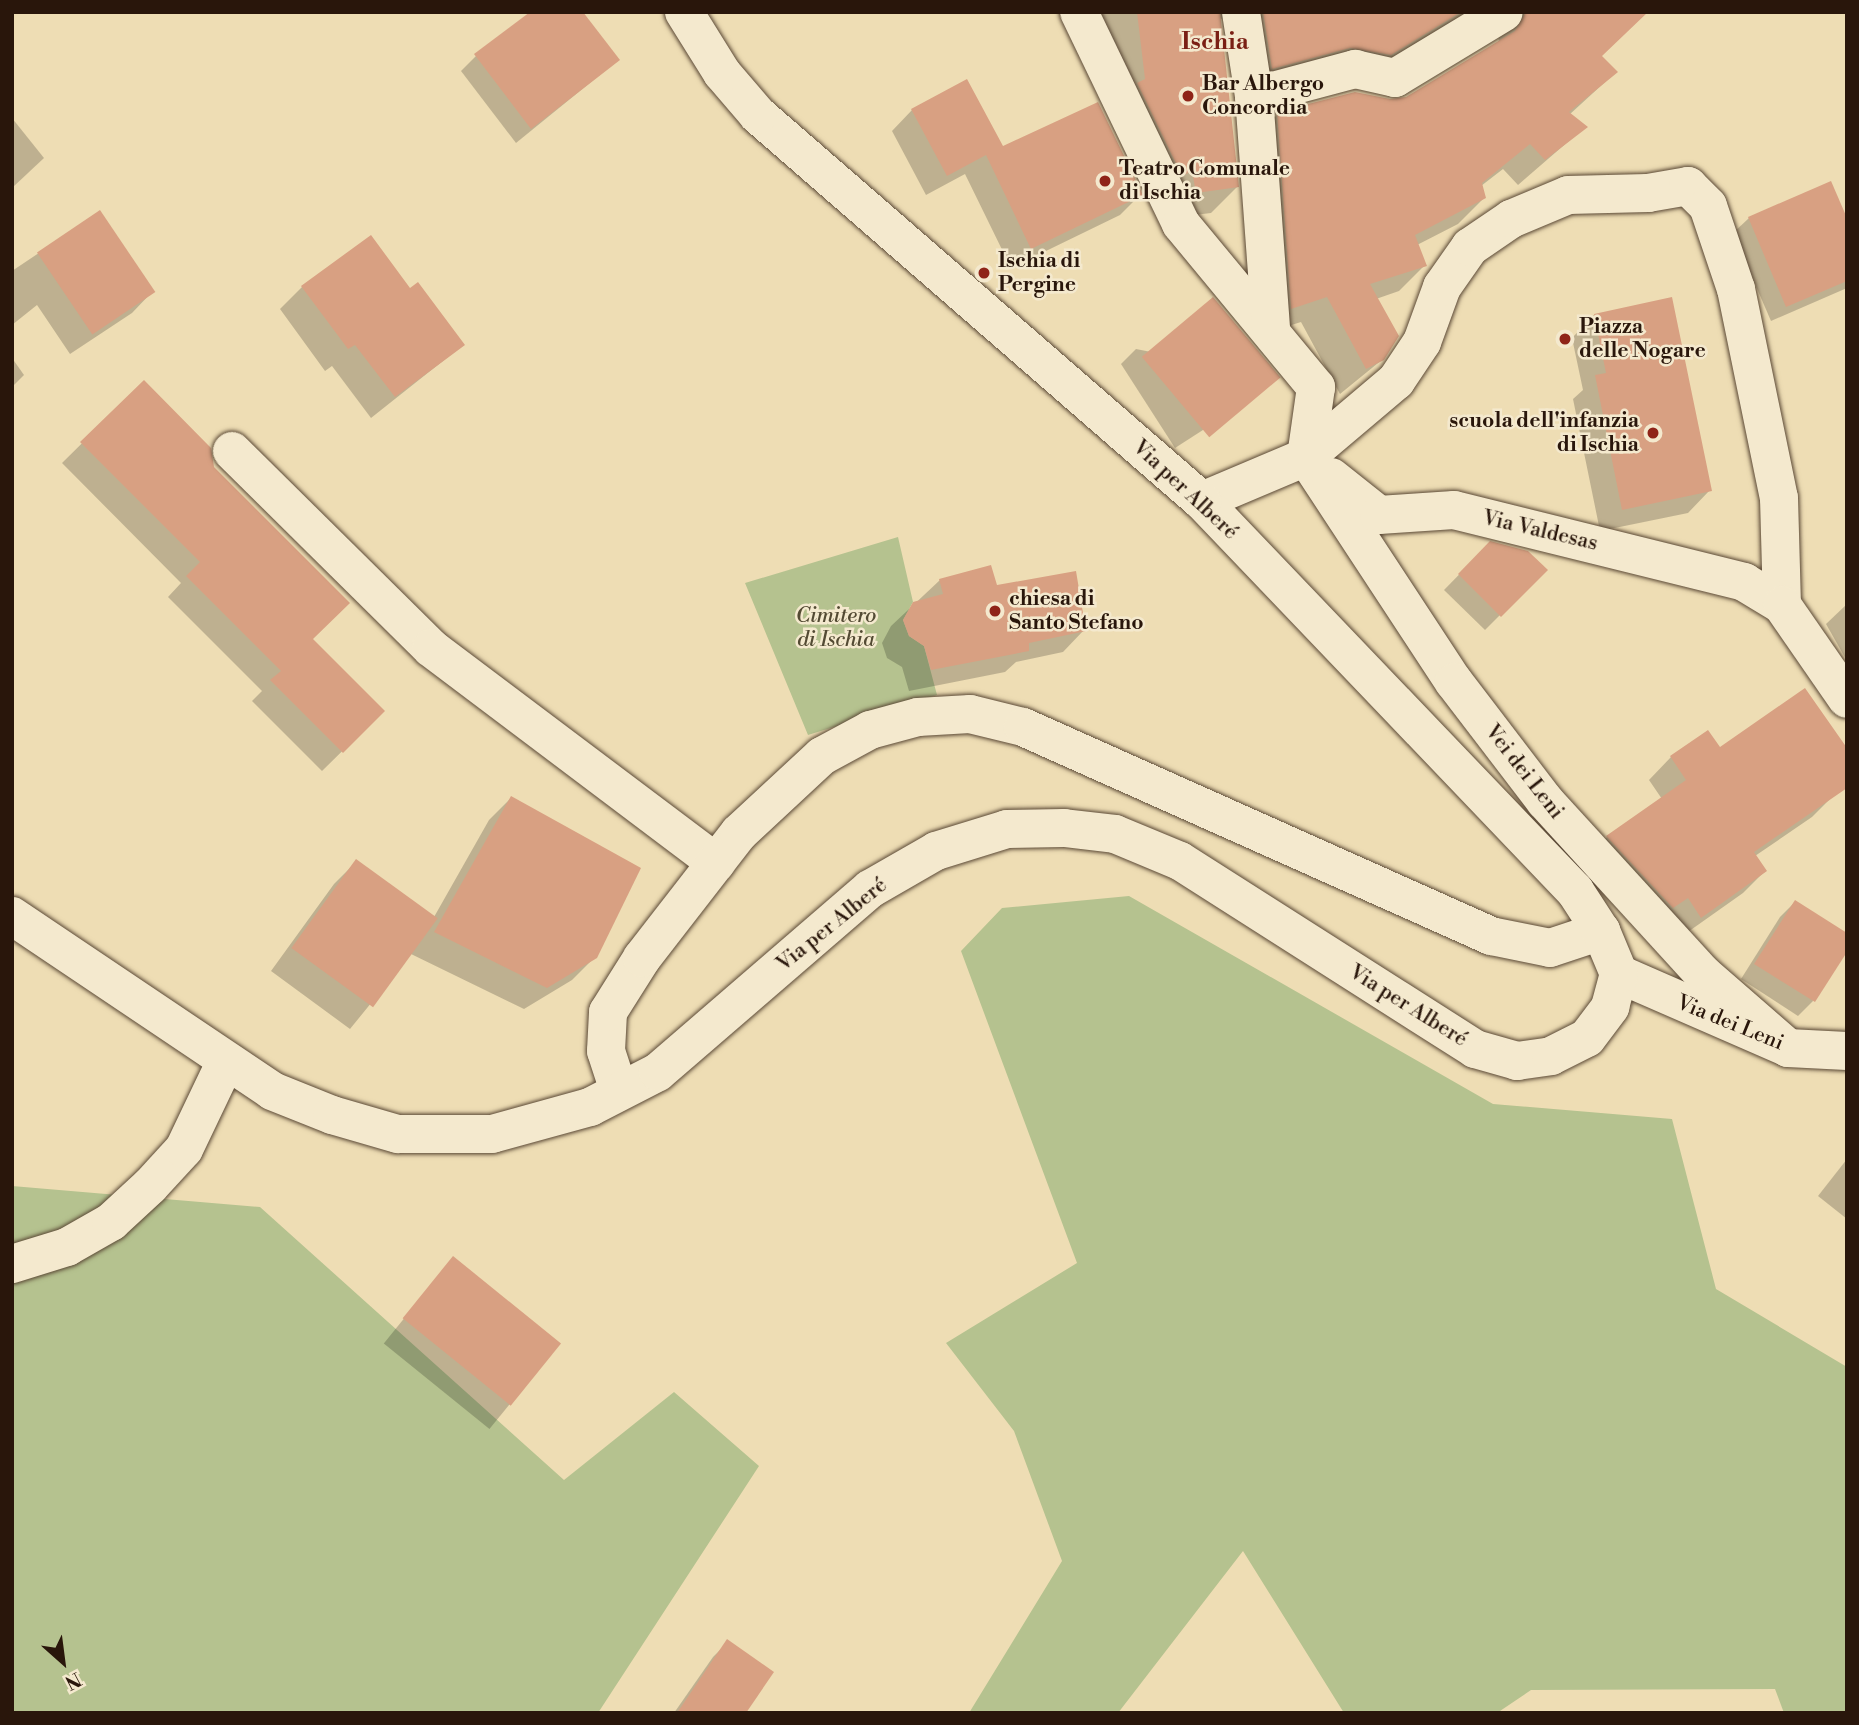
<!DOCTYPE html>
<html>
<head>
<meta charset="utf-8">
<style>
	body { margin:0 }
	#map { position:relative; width:1859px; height:1725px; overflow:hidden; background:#eeddb4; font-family:"Libre Bodoni",serif }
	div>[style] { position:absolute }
	.green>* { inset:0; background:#b5c28f }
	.shadow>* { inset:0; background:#0003; transform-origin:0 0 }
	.building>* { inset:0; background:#d8a082; transform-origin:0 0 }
	.roads { filter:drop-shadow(0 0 2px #5a4835) drop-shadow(0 0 2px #5a4835) }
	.minor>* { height:38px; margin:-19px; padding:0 19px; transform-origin:19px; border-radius:19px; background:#f4e9ce }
	.tertiary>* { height:38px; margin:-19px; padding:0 19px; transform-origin:19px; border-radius:19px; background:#f4e9ce }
	.dots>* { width:19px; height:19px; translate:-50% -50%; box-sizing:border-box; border:4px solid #f4e9ce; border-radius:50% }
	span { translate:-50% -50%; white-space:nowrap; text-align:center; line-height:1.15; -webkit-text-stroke:5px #f4e9ce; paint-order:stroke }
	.poi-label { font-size:21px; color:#29160b; font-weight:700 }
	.left { translate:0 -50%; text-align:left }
	.right { translate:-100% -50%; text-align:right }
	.street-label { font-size:21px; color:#29160b }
	.park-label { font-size:21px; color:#534a33; font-style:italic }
	.quarter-label { font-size:24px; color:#7a1f14; font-weight:700 }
	.frame { position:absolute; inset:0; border:14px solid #29160b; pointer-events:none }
	.north { position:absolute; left:28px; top:1627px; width:70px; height:70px; -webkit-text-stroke:5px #f4e9ce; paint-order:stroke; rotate:152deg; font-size:19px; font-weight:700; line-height:28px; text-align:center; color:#29160b }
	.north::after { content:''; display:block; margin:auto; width:24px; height:32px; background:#29160b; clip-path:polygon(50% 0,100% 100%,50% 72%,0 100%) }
</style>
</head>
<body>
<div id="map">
	<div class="green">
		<i style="clip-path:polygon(898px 537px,913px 602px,903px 620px,909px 636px,924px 646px,937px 695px,808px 735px,745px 583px)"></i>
		<i style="clip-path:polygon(1129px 896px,1493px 1104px,1672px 1119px,1716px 1289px,1847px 1367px,1847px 1713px,1784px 1713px,1775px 1689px,1531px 1690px,1497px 1713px,1344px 1713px,1243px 1551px,1118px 1713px,969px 1713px,1062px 1561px,1014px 1431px,946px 1343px,1077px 1263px,961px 951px,1002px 908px)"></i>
		<i style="clip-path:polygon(12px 1186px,260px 1207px,564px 1480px,674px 1392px,759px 1466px,598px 1713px,12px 1713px)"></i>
	</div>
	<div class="shadow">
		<i style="clip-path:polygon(1061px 12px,1627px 12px,1601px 56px,1616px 72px,1569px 115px,1585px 127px,1518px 185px,1503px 169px,1481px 186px,1484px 198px,1458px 224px,1417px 245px,1425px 265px,1399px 291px,1376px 299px,1383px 359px,1340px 394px,1301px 322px,1266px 333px,1252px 140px,1278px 114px,1407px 98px,1499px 43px,1497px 26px,1364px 80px,1246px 94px,1233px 25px,1218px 17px,1237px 187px,1211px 213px,1170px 218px)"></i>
		<i style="clip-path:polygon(476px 56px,618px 60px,516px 143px,461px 71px)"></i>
		<i style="clip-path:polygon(912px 110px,1002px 148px,1141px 194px,1120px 215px,1011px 268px,965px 174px,926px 195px,892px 131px)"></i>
		<i style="clip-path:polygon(12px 118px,44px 158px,12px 188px)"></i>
		<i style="clip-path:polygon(100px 212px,153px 291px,132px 313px,70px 354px,37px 305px,12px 325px,12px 271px)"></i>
		<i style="clip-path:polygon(1749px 218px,1847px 222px,1847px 288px,1771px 321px,1733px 233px)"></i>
		<i style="clip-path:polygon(302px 287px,410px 290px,463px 345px,371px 418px,332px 366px,325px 371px,280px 309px)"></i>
		<i style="clip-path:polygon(1594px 315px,1710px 490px,1688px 513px,1600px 531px,1573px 399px,1583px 390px,1572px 338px)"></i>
		<i style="clip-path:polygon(1136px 349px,1277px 377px,1262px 392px,1175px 448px,1121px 364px)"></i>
		<i style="clip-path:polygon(12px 358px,24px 375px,12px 387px)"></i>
		<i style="clip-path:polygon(144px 382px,212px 468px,311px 639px,383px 711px,322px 771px,252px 701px,262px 691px,168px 597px,181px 583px,62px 463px)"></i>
		<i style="clip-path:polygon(1490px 543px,1545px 570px,1485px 630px,1444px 590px)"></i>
		<i style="clip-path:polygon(940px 580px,996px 587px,1084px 630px,1063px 652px,1016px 662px,1005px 672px,909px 691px,902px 667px,887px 658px,882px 643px,891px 626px)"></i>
		<i style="clip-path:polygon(1847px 604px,1847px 661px,1826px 624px)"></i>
		<i style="clip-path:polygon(1720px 750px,1833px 796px,1812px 817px,1755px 856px,1765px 871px,1743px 893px,1678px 939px,1585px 859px,1607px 837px,1662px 799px,1649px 780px,1671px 757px)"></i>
		<i style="clip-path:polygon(511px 798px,595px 957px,572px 980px,524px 1009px,411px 954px,350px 1029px,271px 971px,334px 884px,357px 861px,434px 917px,489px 820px)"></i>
		<i style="clip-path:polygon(1795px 902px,1813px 1001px,1798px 1016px,1741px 979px,1780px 917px)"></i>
		<i style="clip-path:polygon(1847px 1159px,1847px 1219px,1818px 1196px)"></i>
		<i style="left:453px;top:1258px;width:136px;height:110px;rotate:39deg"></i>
		<i style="clip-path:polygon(728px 1642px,744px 1713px,674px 1713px,713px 1657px)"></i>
	</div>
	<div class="building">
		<i style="clip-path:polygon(530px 12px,583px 12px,620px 60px,531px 129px,474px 54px)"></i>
		<i style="clip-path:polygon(1137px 12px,1220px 12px,1239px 187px,1196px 193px,1192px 171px,1182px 176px,1137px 83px,1145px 79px)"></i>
		<i style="clip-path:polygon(1263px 12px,1461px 12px,1391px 55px,1350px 48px,1272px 69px)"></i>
		<i style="clip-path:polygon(1526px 12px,1648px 12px,1602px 56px,1618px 72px,1569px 112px,1588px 127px,1545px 160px,1530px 144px,1482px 183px,1486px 198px,1415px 235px,1427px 266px,1370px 284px,1399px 336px,1384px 360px,1366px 369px,1327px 297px,1291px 309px,1277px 112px,1355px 92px,1390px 99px,1406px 97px,1515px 31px)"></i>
		<i style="clip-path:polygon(967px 79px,1003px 146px,1098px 102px,1143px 195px,1031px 249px,986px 155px,947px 176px,911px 109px)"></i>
		<i style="clip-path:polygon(1831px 181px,1847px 218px,1847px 281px,1786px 307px,1748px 217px)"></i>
		<i style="left:100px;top:210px;width:99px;height:76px;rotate:56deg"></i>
		<i style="clip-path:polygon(371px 235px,410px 288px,418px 282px,465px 345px,395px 397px,355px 345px,348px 349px,301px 286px)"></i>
		<i style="left:1213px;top:297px;width:105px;height:93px;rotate:50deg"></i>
		<i style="clip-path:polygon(1672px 297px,1712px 491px,1622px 510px,1595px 375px,1606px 373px,1594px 314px)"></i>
		<i style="clip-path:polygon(144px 380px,211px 448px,214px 467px,350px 603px,313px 639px,385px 711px,343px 753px,270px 680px,281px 671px,186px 576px,200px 562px,80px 442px)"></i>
		<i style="clip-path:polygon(1490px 541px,1528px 551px,1548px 570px,1501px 617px,1458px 574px)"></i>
		<i style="clip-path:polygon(991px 565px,997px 585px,1076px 571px,1086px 631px,1029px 643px,1029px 651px,931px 670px,924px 646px,909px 636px,903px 620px,913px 602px,943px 594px,939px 579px)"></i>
		<i style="clip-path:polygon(1805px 688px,1847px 748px,1847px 788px,1754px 852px,1767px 871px,1701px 918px,1688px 898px,1673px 908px,1606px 836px,1686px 780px,1670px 756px,1708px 730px,1720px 747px)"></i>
		<i style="clip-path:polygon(511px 796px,641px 868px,597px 958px,547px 988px,434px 932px)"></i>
		<i style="left:356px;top:859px;width:101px;height:110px;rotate:36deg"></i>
		<i style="clip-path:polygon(1795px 900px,1847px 933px,1847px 952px,1815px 1002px,1754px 964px)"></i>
		<i style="left:453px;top:1256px;width:139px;height:80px;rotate:39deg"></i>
		<i style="clip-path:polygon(727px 1639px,774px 1672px,746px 1713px,677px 1713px)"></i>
	</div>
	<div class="roads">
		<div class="minor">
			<i style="left:1079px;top:12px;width:235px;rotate:64.3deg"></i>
			<i style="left:1181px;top:224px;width:212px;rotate:50.4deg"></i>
			<i style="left:1316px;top:387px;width:71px;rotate:98.1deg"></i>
			<i style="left:1306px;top:457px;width:113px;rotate:157.1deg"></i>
			<i style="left:1241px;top:12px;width:85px;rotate:81.2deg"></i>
			<i style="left:1254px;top:96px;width:235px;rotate:85.8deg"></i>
			<i style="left:1254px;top:96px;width:105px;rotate:-15deg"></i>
			<i style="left:1355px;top:69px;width:41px;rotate:12.7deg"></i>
			<i style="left:1395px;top:78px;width:127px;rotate:-31.2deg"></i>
			<i style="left:232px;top:451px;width:280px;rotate:44.7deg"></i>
			<i style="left:431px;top:648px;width:357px;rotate:37deg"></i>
			<i style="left:1306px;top:457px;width:118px;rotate:-40.2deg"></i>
			<i style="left:1396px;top:381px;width:47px;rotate:-56.3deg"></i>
			<i style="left:1422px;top:342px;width:59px;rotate:-70deg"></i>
			<i style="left:1442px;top:287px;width:49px;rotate:-55deg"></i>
			<i style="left:1470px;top:247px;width:50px;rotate:-34.3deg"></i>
			<i style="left:1511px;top:219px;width:62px;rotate:-22.8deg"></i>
			<i style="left:1568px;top:195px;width:80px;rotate:-1.4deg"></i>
			<i style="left:1648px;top:193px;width:41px;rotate:-9.9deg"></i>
			<i style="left:1688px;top:186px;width:28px;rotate:45deg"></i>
			<i style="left:1708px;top:206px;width:88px;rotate:71.4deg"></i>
			<i style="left:1736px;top:289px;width:213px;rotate:78.4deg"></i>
			<i style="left:1779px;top:498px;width:107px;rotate:88.4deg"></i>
			<i style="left:1306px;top:457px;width:269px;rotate:56.7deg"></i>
			<i style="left:1454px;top:682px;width:150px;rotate:52.6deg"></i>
			<i style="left:1545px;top:801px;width:233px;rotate:47.6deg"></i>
			<i style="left:1702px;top:973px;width:114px;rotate:41.1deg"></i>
			<i style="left:1331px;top:477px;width:61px;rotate:38.4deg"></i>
			<i style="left:1379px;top:515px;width:75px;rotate:-3.8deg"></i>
			<i style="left:1454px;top:510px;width:299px;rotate:13.9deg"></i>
			<i style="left:1744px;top:582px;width:44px;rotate:31.2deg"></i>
			<i style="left:1782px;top:605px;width:114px;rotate:55.3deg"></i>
			<i style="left:1619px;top:974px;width:184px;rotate:23.6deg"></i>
			<i style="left:1788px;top:1048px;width:59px;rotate:2.9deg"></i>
			<i style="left:619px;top:1091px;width:42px;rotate:-108deg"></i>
			<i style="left:606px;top:1051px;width:39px;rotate:-87deg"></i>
			<i style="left:608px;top:1012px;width:64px;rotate:-57.8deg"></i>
			<i style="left:642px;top:958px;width:158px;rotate:-52.2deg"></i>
			<i style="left:739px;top:833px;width:113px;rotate:-42.9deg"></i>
			<i style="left:822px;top:756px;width:55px;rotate:-28.4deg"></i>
			<i style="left:870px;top:730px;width:50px;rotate:-15.2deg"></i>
			<i style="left:918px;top:717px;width:52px;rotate:-3.3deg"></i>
			<i style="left:970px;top:714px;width:55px;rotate:13.8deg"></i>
			<i style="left:1023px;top:727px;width:513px;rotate:24.06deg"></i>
			<i style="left:1491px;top:936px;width:60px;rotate:11.5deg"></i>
			<i style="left:1550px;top:948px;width:54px;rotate:-18.4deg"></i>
			<i style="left:12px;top:1264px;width:58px;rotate:-17.2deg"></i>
			<i style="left:67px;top:1247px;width:51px;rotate:-29.6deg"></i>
			<i style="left:111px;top:1222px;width:53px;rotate:-42.7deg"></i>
			<i style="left:150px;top:1186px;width:50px;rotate:-47.4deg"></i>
			<i style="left:184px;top:1149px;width:95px;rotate:-64.5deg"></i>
		</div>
		<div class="tertiary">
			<i style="left:12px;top:916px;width:313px;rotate:33.9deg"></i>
			<i style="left:272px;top:1091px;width:65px;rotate:21.8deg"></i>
			<i style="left:332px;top:1115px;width:69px;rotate:16.1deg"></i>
			<i style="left:398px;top:1134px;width:94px"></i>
			<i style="left:492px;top:1134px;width:102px;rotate:-15.4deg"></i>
			<i style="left:590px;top:1107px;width:76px;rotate:-27.2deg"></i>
			<i style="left:658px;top:1072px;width:280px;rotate:-40.8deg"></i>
			<i style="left:870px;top:889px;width:76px;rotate:-29.9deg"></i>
			<i style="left:936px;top:851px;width:74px;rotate:-17.2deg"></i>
			<i style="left:1007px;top:829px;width:57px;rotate:-1deg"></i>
			<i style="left:1064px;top:828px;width:51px;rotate:6.7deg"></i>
			<i style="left:1115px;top:834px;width:70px;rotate:22.6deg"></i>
			<i style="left:1180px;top:861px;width:350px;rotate:32.5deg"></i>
			<i style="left:1475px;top:1049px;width:44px;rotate:15.9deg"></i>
			<i style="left:1517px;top:1061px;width:34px;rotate:-8deg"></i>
			<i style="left:1551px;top:1056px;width:40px;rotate:-26.6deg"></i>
			<i style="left:1587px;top:1038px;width:39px;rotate:-53deg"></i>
			<i style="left:1610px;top:1007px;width:34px;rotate:-75deg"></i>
			<i style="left:1619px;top:974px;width:47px;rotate:-112.7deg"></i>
			<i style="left:1601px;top:931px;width:48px;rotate:-123deg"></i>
			<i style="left:1575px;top:891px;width:540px;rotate:-133.72deg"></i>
			<i style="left:1202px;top:501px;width:588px;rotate:-139deg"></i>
			<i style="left:758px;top:115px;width:55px;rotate:-130.6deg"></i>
			<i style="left:722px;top:73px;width:72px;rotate:-121.9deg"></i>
		</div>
	</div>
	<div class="dots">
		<i style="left:1188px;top:96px;background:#8f2418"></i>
		<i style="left:1105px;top:181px;background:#8f2418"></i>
		<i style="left:984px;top:273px;background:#8f2418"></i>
		<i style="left:1565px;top:339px;background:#8f2418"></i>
		<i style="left:1653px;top:433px;background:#8f2418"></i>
		<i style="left:995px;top:611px;background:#8f2418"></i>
	</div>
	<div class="poi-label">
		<span class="left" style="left:1202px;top:96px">Bar Albergo<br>Concordia</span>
		<span class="left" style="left:1119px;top:181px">Teatro Comunale<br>di Ischia</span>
		<span class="left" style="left:998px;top:273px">Ischia di<br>Pergine</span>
		<span class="left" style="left:1579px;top:339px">Piazza<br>delle Nogare</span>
		<span class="right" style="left:1639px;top:433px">scuola dell'infanzia<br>di Ischia</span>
		<span class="left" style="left:1009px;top:611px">chiesa di<br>Santo Stefano</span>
	</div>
	<div class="street-label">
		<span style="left:1185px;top:490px;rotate:43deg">Via per Alberé</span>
		<span style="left:1540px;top:531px;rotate:13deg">Via Valdesas</span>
		<span style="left:1524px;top:772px;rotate:52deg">Vei dei Leni</span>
		<span style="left:832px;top:925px;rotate:-39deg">Via per Alberé</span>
		<span style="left:1408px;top:1006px;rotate:32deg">Via per Alberé</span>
		<span style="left:1730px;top:1023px;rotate:22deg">Via dei Leni</span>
	</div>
	<div class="park-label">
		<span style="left:836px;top:628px">Cimitero<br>di Ischia</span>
	</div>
	<div class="quarter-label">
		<span style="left:1215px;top:43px">Ischia</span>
	</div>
	<div class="frame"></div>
	<div class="north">N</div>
</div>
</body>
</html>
